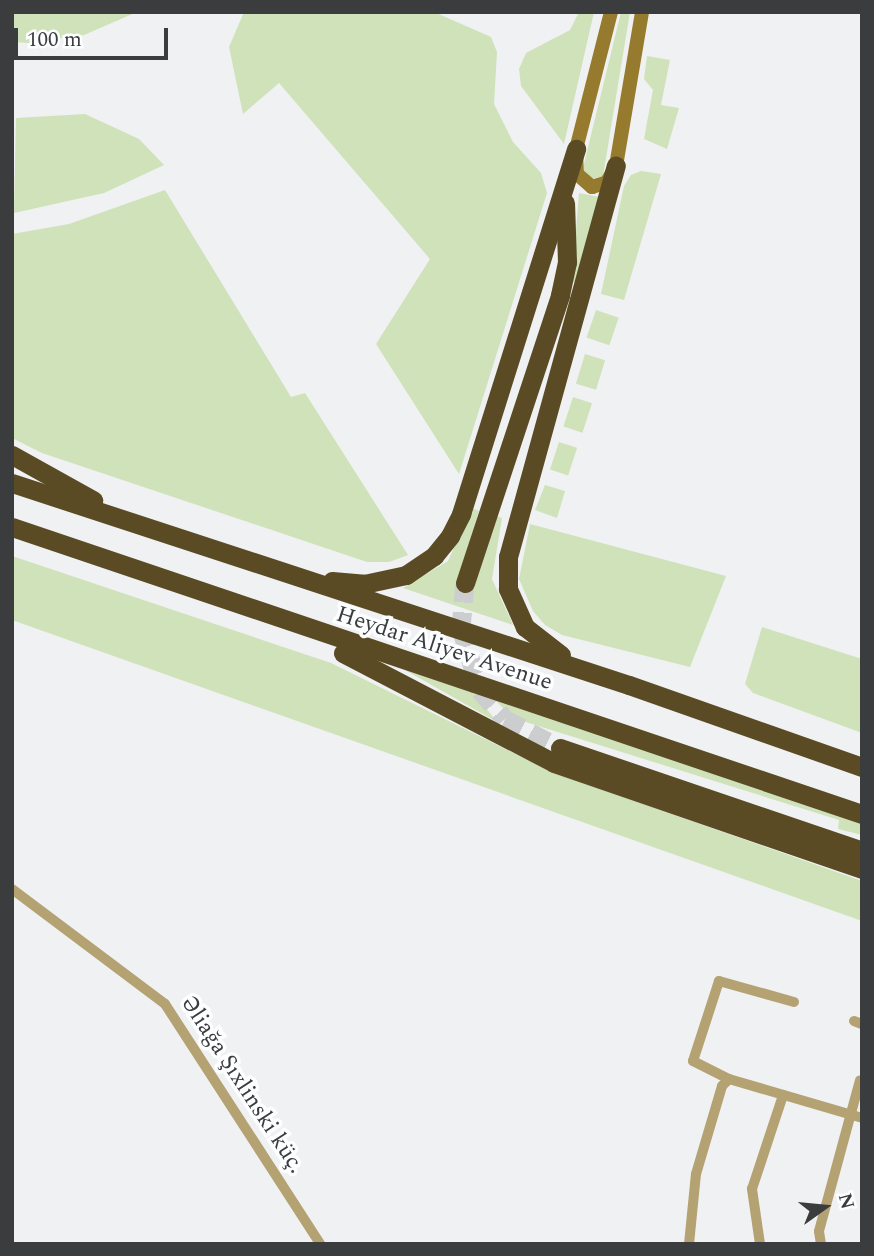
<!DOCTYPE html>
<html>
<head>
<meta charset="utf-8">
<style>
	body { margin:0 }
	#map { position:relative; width:874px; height:1256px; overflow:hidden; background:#f0f1f2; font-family:Spectral,serif }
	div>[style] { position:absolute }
	.green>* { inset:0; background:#cfe2ba; transform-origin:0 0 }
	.highway-tunnel>* { height:19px; margin-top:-9.5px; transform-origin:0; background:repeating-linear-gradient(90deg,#cccdce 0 19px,transparent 0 29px) }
	.street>* { height:10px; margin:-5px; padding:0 5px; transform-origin:5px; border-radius:5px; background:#b4a273 }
	.secondary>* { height:14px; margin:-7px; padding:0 7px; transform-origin:7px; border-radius:7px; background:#967a2d }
	.highway>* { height:19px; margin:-9.5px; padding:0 9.5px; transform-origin:9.5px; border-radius:9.5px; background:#5a4b25 }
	span { translate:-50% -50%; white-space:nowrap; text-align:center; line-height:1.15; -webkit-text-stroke:7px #fdfeff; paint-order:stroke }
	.street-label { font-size:23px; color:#3b3c3d }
	.frame { position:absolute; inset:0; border:14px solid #3b3c3d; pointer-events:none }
	.north { position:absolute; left:790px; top:1172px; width:70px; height:70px; -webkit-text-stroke:5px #fdfeff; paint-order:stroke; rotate:75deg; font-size:19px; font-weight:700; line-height:28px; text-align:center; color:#3b3c3d }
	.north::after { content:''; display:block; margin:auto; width:24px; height:32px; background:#3b3c3d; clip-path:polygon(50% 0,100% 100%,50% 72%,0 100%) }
	.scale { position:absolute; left:14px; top:28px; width:154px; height:32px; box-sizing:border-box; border:4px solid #3b3c3d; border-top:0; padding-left:9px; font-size:21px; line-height:24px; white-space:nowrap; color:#3b3c3d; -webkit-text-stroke:5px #fdfeff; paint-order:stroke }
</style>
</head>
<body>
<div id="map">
	<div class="green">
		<i style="clip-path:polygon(12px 12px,137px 12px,84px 35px,29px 43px,12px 42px)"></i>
		<i style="clip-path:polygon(244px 12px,434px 12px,491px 37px,497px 52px,494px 104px,513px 142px,541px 173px,547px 193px,459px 474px,376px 344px,430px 259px,279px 83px,243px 114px,229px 47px)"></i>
		<i style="clip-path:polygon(579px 12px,594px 12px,564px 144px,521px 86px,519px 69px,526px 53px,570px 30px)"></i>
		<i style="clip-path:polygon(621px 12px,630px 12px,603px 176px,588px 180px,583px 168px)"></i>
		<i style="clip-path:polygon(647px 56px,670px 60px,661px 105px,679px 108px,667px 149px,644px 139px,653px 90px,644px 79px)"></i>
		<i style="clip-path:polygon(85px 114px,139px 139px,164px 165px,104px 193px,14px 213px,16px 118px)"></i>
		<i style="clip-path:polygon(641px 171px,661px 174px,624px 300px,601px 294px,624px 186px,631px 175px)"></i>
		<i style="clip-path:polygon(165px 190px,291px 397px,305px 393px,408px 555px,389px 562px,367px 562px,42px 453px,12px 438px,12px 234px,69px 224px)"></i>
		<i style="clip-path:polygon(579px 193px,600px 197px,578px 283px,572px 282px)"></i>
		<i style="left:596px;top:310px;width:24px;height:29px;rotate:19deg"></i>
		<i style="left:585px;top:354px;width:21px;height:31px;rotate:17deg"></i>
		<i style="left:573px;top:397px;width:20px;height:31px;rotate:18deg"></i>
		<i style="left:559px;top:442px;width:19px;height:29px;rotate:18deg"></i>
		<i style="clip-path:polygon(545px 485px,565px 491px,557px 518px,535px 510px)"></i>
		<i style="clip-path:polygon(472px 508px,479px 511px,456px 589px,474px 589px,493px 515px,502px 518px,492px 579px,513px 625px,403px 588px,448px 561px)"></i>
		<i style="clip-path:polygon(530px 524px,726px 576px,690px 667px,562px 635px,545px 625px,533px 611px,519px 579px)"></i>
		<i style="clip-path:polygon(12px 556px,331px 663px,552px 772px,862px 881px,862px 921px,12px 620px)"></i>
		<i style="clip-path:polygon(762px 627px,862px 659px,862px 733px,753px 693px,745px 684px)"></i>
		<i style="clip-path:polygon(405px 670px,474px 693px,497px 722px)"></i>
		<i style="clip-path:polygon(495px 700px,862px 820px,862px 835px,838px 829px,839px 820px,513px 718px)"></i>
	</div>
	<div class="highway-tunnel">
		<i style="left:465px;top:583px;width:45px;rotate:95.1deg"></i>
		<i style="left:461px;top:628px;width:65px;rotate:73deg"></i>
		<i style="left:480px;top:690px;width:38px;rotate:49deg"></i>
		<i style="left:505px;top:719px;width:62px;rotate:27.8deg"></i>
	</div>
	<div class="street">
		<i style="left:12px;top:889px;width:191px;rotate:36.9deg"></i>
		<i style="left:165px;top:1004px;width:286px;rotate:57.1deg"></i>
		<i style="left:794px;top:1002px;width:78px;rotate:-164.4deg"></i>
		<i style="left:719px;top:981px;width:84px;rotate:108deg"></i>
		<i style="left:693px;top:1061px;width:40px;rotate:26.6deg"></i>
		<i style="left:729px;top:1079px;width:139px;rotate:16.3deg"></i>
		<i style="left:854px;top:1021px;width:9px;rotate:21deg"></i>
		<i style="left:689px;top:1244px;width:70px;rotate:-84.3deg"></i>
		<i style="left:696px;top:1174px;width:92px;rotate:-73.5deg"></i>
		<i style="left:722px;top:1086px;width:10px;rotate:-45deg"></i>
		<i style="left:760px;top:1244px;width:56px;rotate:-98.3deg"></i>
		<i style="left:752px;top:1189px;width:99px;rotate:-71.7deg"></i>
		<i style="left:821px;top:1244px;width:13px;rotate:-99deg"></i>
		<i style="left:819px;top:1231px;width:156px;rotate:-74.8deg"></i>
	</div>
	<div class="secondary">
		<i style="left:611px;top:12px;width:141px;rotate:104.3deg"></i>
		<i style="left:576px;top:149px;width:25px;rotate:88deg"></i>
		<i style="left:577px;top:174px;width:20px;rotate:41deg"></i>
		<i style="left:592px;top:187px;width:16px;rotate:-18deg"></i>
		<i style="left:607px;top:182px;width:18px;rotate:-61deg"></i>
		<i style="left:616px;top:166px;width:156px;rotate:-80.4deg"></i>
	</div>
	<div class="highway">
		<i style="left:12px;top:455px;width:93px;rotate:29.1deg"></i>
		<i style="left:12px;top:483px;width:649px;rotate:18.13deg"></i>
		<i style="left:629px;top:685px;width:247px;rotate:19.4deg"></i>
		<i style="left:12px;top:527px;width:897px;rotate:18.66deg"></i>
		<i style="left:332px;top:581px;width:32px;rotate:5deg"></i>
		<i style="left:364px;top:584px;width:43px;rotate:-12.1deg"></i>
		<i style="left:406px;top:575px;width:34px;rotate:-34deg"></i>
		<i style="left:434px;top:556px;width:26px;rotate:-51deg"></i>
		<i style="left:450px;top:536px;width:25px;rotate:-63deg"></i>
		<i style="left:461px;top:514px;width:383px;rotate:-72.5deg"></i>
		<i style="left:465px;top:583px;width:303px;rotate:-71.7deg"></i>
		<i style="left:560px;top:295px;width:34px;rotate:-78deg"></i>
		<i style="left:567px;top:262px;width:59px;rotate:-91.9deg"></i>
		<i style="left:343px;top:653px;width:238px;rotate:27.5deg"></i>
		<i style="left:554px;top:763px;width:326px;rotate:19deg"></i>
		<i style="left:561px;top:655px;width:46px;rotate:-142.1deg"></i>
		<i style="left:525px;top:627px;width:42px;rotate:-114.1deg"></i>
		<i style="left:508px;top:589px;width:32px;rotate:-90deg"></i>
		<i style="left:508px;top:557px;width:406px;rotate:-74.6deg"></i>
		<i style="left:560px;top:748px;width:319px;rotate:18.8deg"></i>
	</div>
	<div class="street-label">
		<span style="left:444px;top:649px;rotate:18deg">Heydar Aliyev Avenue</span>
		<span style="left:242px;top:1085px;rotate:57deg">Əliağa Şıxlinski küç.</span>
	</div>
	<div class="frame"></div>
	<div class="north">N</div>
	<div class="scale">100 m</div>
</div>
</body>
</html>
